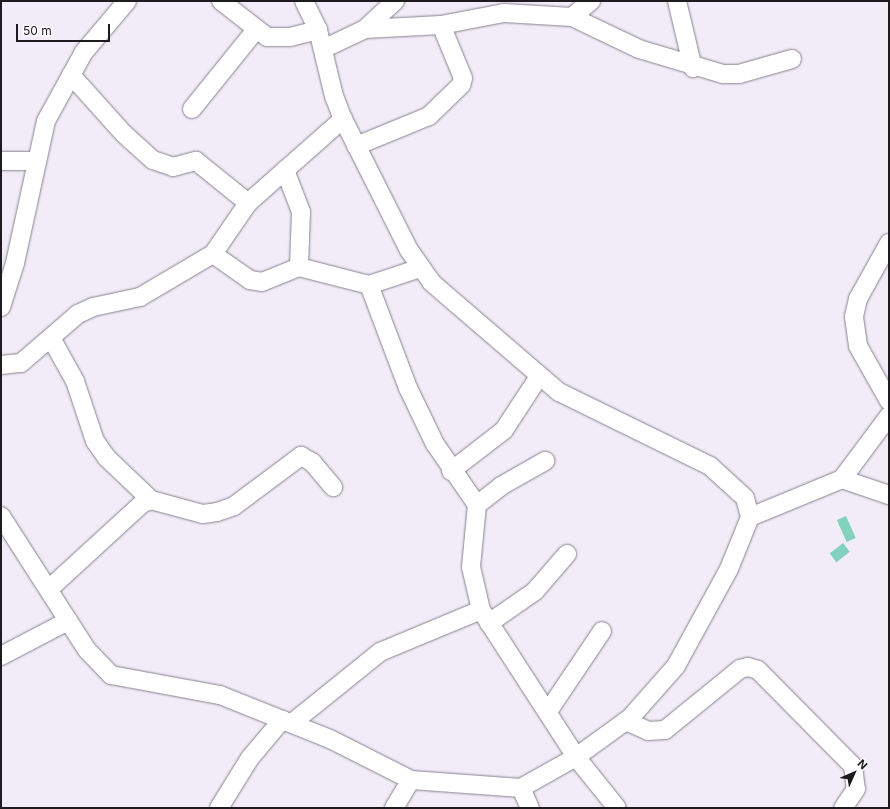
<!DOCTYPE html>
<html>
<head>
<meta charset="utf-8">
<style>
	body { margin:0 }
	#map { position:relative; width:890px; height:809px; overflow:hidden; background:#f1ecf8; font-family:Inter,sans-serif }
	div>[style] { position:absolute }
	.building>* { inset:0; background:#82d2bd; transform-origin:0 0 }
	.roads { filter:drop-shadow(0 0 1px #87828e) drop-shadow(0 0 1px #87828e) }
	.minor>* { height:18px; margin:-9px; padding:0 9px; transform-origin:9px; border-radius:9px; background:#fff }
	span { translate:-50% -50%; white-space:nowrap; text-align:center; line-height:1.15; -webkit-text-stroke:3px #fcfbfe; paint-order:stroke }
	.frame { position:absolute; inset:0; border:2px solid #1d1b1f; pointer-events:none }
	.north { position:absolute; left:834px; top:753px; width:40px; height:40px; -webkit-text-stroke:3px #fcfbfe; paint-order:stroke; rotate:45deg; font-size:11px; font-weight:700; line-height:16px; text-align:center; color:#1d1b1f }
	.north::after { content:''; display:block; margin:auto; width:14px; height:18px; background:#1d1b1f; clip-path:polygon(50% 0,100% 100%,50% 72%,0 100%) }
	.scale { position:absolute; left:16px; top:24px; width:94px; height:18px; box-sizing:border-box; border:2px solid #1d1b1f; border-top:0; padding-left:5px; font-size:12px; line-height:14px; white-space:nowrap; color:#1d1b1f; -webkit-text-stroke:3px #fcfbfe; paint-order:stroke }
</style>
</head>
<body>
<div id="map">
	<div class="building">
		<i style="left:846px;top:516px;width:24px;height:10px;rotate:66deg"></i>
		<i style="left:843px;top:543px;width:11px;height:17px;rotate:52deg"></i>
	</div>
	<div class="roads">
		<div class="minor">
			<i style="left:221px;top:1px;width:58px;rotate:38deg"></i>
			<i style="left:267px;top:37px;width:23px"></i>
			<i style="left:290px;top:37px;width:29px;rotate:-14deg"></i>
			<i style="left:304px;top:1px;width:32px;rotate:64deg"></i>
			<i style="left:318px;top:30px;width:68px;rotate:76.4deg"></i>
			<i style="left:334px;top:96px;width:25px;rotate:69deg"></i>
			<i style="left:343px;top:119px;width:147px;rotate:63.3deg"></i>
			<i style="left:409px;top:250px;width:39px;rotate:55deg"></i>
			<i style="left:431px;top:282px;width:169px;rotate:40.7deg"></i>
			<i style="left:559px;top:392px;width:168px;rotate:26.1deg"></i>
			<i style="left:710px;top:466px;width:47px;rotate:42.4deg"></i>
			<i style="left:745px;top:498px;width:20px;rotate:75deg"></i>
			<i style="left:750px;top:517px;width:56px;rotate:112deg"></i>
			<i style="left:729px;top:569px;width:111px;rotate:118.7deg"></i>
			<i style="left:676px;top:666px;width:69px;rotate:131.5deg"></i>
			<i style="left:630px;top:718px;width:67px;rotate:144.2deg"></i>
			<i style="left:576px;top:757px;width:63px;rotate:150.6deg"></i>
			<i style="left:521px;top:788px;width:22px;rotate:66deg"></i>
			<i style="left:677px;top:1px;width:69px;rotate:76.6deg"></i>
			<i style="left:572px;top:17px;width:25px;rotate:-40deg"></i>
			<i style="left:365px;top:29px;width:41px;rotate:-43deg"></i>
			<i style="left:323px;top:49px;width:47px;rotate:-25.5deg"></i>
			<i style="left:365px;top:29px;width:76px;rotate:-3deg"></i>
			<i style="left:441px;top:25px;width:64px;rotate:-10.8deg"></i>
			<i style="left:504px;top:13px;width:68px;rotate:3.4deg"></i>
			<i style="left:572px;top:17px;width:74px;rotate:25.5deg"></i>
			<i style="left:639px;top:49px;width:88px;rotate:16.6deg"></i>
			<i style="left:723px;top:74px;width:16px"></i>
			<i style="left:739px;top:74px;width:55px;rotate:-15.8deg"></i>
			<i style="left:71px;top:75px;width:79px;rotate:48.1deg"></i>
			<i style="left:124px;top:134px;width:39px;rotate:42deg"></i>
			<i style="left:153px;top:160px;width:21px;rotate:19deg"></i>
			<i style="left:173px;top:167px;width:24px;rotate:-15deg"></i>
			<i style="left:196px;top:161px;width:67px;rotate:38.9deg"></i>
			<i style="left:192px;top:109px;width:100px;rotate:-51.1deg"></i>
			<i style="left:356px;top:146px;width:79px;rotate:-22.3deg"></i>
			<i style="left:429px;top:116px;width:45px;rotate:-44.1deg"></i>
			<i style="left:461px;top:85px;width:7px;rotate:-74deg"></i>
			<i style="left:463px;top:78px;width:57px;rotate:-112.5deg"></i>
			<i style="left:1px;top:161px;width:33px"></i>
			<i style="left:285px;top:170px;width:45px;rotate:69.1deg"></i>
			<i style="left:301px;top:212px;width:55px;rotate:92.1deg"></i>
			<i style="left:889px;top:243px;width:64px;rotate:119deg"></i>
			<i style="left:858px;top:299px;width:18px;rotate:103deg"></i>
			<i style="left:854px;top:317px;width:29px;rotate:82deg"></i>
			<i style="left:858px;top:346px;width:63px;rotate:60.6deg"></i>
			<i style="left:213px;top:254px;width:45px;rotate:35.1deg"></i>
			<i style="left:250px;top:280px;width:12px;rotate:9deg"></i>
			<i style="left:262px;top:282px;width:40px;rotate:-22deg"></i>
			<i style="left:299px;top:267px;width:72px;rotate:14.4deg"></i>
			<i style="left:369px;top:285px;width:54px;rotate:-18.4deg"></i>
			<i style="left:1px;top:307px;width:46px;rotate:-72.3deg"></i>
			<i style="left:15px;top:263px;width:145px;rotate:-77.7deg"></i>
			<i style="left:46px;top:121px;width:79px;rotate:-61.2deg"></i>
			<i style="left:84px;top:52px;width:67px;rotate:-49.9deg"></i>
			<i style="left:51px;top:338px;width:49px;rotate:60.8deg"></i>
			<i style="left:75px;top:381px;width:63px;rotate:71.6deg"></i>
			<i style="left:95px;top:441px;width:21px;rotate:55deg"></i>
			<i style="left:107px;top:458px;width:61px;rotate:43.7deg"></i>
			<i style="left:1px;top:365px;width:20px;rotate:-6deg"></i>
			<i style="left:21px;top:363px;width:75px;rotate:-40.7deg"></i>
			<i style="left:78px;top:314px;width:17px;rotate:-25deg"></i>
			<i style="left:93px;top:307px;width:48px;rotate:-12deg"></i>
			<i style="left:140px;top:297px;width:85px;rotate:-30.5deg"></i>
			<i style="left:213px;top:254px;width:62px;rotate:-55.5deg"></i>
			<i style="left:248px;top:203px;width:127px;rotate:-41.5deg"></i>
			<i style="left:451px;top:471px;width:67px;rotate:-37.7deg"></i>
			<i style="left:504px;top:430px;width:62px;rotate:-56.8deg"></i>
			<i style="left:842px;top:479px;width:79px;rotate:-53.3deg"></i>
			<i style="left:477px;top:505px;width:31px;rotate:-38deg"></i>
			<i style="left:501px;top:486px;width:51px;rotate:-29.6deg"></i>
			<i style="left:1px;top:516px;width:159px;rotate:57.3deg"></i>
			<i style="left:87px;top:650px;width:35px;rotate:46deg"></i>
			<i style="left:111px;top:675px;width:111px;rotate:10.4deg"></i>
			<i style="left:220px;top:695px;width:118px;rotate:21.8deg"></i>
			<i style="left:330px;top:739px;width:91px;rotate:26.8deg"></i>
			<i style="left:411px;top:780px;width:110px;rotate:4.2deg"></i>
			<i style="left:750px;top:517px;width:100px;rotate:-22.4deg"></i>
			<i style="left:842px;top:479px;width:50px;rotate:18.8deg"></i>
			<i style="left:49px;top:589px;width:127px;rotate:-42.5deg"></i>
			<i style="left:143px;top:503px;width:9px;rotate:-21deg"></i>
			<i style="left:151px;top:500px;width:54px;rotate:15.1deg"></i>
			<i style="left:203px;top:514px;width:14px;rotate:-8deg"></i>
			<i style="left:217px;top:512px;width:18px;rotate:-19deg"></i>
			<i style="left:234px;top:506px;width:84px;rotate:-36.7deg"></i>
			<i style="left:301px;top:456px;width:13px;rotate:29deg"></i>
			<i style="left:312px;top:462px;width:33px;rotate:50deg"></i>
			<i style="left:481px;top:610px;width:175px;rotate:57.1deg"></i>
			<i style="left:576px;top:757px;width:65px;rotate:51.2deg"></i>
			<i style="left:489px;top:623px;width:56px;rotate:-34.8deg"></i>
			<i style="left:535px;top:591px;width:49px;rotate:-49.1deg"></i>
			<i style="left:1px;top:656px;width:76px;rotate:-27.6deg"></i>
			<i style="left:549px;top:710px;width:95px;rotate:-56.1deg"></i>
			<i style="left:626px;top:721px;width:24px;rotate:24deg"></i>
			<i style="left:648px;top:731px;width:17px;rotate:-3deg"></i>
			<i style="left:665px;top:730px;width:97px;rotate:-39.1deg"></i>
			<i style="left:740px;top:669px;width:8px;rotate:-14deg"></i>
			<i style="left:748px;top:667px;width:10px;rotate:17deg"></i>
			<i style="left:758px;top:670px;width:135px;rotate:45.3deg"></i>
			<i style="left:853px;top:766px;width:23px;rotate:83deg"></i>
			<i style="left:856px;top:789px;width:23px;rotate:124deg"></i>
			<i style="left:292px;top:723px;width:113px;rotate:-38.9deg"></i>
			<i style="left:380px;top:652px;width:109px;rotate:-22.6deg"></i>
			<i style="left:481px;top:610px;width:44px;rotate:-103.1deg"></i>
			<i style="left:471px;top:567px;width:62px;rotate:-84.5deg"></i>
			<i style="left:477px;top:505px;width:74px;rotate:-124.5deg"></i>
			<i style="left:435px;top:444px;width:62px;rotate:-115.7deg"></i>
			<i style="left:408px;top:388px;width:110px;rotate:-110.7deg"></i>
			<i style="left:219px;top:808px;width:59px;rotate:-58.2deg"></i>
			<i style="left:250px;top:758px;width:50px;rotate:-49.9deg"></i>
			<i style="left:394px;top:808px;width:33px;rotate:-59deg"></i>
		</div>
	</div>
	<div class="frame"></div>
	<div class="north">N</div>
	<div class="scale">50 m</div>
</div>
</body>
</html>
